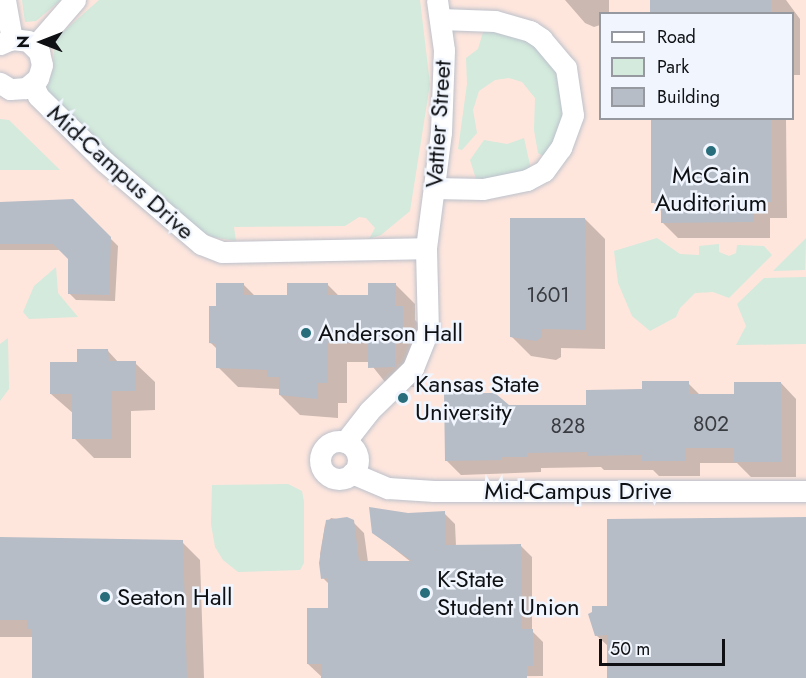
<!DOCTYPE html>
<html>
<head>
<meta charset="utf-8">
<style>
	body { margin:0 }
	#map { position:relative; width:806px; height:678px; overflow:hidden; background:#f1f6fe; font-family:Jost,sans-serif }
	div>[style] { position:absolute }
	.education>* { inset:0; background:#fee6dd }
	.green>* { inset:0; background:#d3eadc }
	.shadow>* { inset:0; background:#0003 }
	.building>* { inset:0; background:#b7bdc7; transform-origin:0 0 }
	.roads { filter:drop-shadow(0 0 2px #bcc1cb) drop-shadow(0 0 2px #bcc1cb) }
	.minor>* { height:21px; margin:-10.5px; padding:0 10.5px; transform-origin:10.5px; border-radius:10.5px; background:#fff }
	.minor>.ring { margin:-10.5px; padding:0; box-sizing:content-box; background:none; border:21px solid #fff; border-radius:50% }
	.dots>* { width:16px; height:16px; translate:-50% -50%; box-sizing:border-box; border:3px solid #f1f6fe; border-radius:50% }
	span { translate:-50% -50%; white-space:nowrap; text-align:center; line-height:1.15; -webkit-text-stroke:5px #f1f6fe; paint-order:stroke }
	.number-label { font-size:21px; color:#383b40 }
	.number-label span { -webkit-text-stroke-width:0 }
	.street-label { font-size:24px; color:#0e1013 }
	.poi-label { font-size:24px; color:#0e1013 }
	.left { translate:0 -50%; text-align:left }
	.legend { position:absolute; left:599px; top:12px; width:195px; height:108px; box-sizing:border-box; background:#f1f6fe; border:2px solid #969aa0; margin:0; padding:8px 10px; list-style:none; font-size:18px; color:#0e1013 }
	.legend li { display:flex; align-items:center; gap:12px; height:30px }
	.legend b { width:30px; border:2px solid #969aa0 }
	.north { position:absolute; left:12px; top:12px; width:60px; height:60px; -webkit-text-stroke:4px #f1f6fe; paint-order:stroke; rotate:270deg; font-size:16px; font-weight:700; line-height:24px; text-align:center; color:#0e1013 }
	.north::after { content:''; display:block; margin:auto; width:21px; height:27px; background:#0e1013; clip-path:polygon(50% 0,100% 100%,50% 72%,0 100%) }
	.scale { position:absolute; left:599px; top:639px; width:126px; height:27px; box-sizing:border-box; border:3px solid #0e1013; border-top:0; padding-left:8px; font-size:18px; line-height:21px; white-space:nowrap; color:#0e1013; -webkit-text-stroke:4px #f1f6fe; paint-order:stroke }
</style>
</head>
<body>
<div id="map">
	<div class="education">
		<i style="clip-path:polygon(evenodd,0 0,806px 0,806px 678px,0 678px,0 0,600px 14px,792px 14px,792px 118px,600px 118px,600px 14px)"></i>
	</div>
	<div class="green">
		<i style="clip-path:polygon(22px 0,61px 0,36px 21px,25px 22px)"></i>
		<i style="clip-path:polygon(99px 0,420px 0,430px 84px,410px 211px,381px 235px,369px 239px,375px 228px,366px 218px,359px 217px,345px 226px,234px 227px,236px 241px,212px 237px,201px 231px,50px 102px,46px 92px,53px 69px,55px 39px)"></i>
		<i style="clip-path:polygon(484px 29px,533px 43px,555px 67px,564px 120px,545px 157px,538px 153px,534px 130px,535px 98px,522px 82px,509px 78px,495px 80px,479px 91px,473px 110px,477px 133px,462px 150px,458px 149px,467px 84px,466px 58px,478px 49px)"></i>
		<i style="clip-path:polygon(0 119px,9px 120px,60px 170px,0 170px)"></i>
		<i style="clip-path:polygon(524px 138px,531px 169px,477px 182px,470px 160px,484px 140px,507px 144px)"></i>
		<i style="clip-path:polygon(657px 238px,680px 254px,699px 255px,699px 246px,719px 244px,719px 252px,729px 256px,736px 253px,737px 245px,764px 246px,772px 255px,729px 298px,713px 292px,695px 293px,680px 308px,676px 317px,650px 331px,632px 316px,618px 283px,614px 251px)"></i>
		<i style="clip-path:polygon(806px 238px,805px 270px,773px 271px)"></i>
		<i style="clip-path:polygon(56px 267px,58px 293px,78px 317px,29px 319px,23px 312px,34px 286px)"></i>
		<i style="clip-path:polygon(806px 277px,806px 344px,736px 345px,746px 326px,737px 304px,764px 278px)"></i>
		<i style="clip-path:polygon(8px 338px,9px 389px,0 401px,0 344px)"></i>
		<i style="clip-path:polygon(288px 484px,302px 491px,304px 502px,304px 563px,300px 570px,238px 572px,223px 560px,215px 547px,211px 524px,212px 485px)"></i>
	</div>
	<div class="shadow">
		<i style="clip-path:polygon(565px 0,609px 0,609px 14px,600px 14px,600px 25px,594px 27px,585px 23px)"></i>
		<i style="clip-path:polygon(651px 0,786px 0,800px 19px,800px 75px,792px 75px,792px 14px,651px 14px)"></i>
		<i style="clip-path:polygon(652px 118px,786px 118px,787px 218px,770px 218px,770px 238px,678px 238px,662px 222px,662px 212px,653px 202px)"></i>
		<i style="clip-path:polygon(0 204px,76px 204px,118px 246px,115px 301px,76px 300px,69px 293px,69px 258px,61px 250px,0 250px)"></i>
		<i style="clip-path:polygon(585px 219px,605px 239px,605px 349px,561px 348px,561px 357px,556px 360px,531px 356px,511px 336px)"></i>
		<i style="clip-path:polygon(243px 284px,255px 296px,288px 296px,327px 284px,339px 296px,369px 296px,395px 284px,415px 304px,415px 320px,422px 327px,414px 387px,389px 387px,369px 362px,347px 362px,347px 403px,338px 403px,338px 418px,300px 415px,280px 395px,280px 389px,238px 387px,218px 367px,218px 350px,211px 343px,218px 308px)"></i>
		<i style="clip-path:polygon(108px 351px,119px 363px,135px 363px,155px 382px,155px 410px,131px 411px,131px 458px,94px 458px,74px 438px,74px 414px,51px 394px,78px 363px)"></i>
		<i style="clip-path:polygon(688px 383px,701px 396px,736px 396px,781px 383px,796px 399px,796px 477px,751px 477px,737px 463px,700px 463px,700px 476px,659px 476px,653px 470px,604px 470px,601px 467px,541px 468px,541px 472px,461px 475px,446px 460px,508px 407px,588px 407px)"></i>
		<i style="clip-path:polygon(444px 513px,455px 524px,456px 546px,521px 546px,532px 557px,532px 631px,543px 642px,543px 676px,323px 678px,308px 664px,330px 610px,329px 584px,323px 578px,320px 554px,325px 525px,331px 518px,353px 522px,364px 533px,368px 562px,411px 562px,373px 532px,408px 515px)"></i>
		<i style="clip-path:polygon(806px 519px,806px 678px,608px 678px,608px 646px,596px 635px,608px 608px)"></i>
		<i style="clip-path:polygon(0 540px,182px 542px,200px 560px,204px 678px,33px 678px,33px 637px,0 637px)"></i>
	</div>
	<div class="building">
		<i style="left:650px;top:0;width:121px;height:14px"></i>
		<i style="clip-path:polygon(651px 118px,771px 118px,771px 202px,754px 203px,754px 222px,661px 223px,661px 203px,651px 203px)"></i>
		<i style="clip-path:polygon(73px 199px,111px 237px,109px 295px,68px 294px,68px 259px,53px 244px,0 244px,0 202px)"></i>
		<i style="clip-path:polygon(510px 218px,585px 218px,586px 330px,542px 329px,542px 337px,536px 341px,510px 337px)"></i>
		<i style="clip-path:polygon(216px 283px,244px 283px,244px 295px,287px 295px,287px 283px,328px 283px,328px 295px,368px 295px,368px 283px,396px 283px,395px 306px,403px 306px,403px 343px,395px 343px,395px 367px,368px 368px,368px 343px,328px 343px,328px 383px,318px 383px,318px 399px,279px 395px,279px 377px,267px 377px,267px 370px,216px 368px,216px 344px,209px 343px,209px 306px,216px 306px)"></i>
		<i style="clip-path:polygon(77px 349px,108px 349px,109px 361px,136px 361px,136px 391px,112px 391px,112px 439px,72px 439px,72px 394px,50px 394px,50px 362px,77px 362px)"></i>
		<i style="clip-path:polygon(642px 381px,689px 381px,689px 394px,734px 394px,734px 382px,781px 382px,781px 462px,734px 462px,734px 448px,686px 448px,686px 461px,642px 461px,642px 455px,587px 456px,587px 452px,527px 453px,527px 457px,501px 457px,501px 460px,445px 461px,444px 393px,495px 393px,509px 405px,586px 405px,586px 390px,642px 389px)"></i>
		<i style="clip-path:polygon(369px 507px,408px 513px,445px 511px,446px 545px,521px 544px,522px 629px,533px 629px,533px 666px,527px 666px,527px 678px,321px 678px,321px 664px,307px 664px,307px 608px,328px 608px,328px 578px,321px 579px,319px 563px,326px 520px,347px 517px,354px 520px,359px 561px,412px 561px,372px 533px)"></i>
		<i style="clip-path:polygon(806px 517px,806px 678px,607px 678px,607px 635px,595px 636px,588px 614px,592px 612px,592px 606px,607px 606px,607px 519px)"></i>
		<i style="clip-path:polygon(0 537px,183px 540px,187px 678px,32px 678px,32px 629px,27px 629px,27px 620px,0 620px)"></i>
	</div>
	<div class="roads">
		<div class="minor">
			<i style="left:5px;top:0;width:40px;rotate:80deg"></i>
			<i style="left:0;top:44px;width:13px;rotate:-23deg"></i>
			<i style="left:12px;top:39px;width:16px;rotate:7deg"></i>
			<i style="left:28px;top:41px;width:16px;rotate:45deg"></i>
			<i style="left:39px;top:52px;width:13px;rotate:77deg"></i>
			<i style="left:42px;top:65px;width:14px;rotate:107deg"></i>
			<i style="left:38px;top:78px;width:16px;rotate:140deg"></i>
			<i style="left:26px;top:88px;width:16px;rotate:176deg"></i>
			<i style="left:10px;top:89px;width:12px;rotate:-149deg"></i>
			<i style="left:35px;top:46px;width:61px;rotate:-49deg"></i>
			<i style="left:33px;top:84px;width:13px;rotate:67deg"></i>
			<i style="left:38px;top:96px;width:94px;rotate:44.6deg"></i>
			<i style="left:105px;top:162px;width:126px;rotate:40.5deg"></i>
			<i style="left:201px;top:244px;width:22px;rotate:21deg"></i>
			<i style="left:222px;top:252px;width:204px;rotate:-1.1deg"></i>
			<i style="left:434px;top:188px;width:49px;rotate:1.2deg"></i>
			<i style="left:483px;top:189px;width:45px;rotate:-11.6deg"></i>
			<i style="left:527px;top:180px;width:19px;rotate:-28deg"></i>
			<i style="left:544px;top:171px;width:29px;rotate:-54deg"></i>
			<i style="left:561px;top:148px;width:35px;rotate:-70deg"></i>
			<i style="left:573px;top:115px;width:48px;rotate:-98.5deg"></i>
			<i style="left:566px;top:68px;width:38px;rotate:-130deg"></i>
			<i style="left:542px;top:39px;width:14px;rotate:-146deg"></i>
			<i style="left:530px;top:31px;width:36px;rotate:-164deg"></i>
			<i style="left:495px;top:21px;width:55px;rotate:-177.9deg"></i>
			<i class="ring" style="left:320px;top:441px;width:17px;height:17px"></i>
			<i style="left:345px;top:442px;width:39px;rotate:-52deg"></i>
			<i style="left:369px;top:411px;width:62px;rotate:-44.3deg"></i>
			<i style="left:413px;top:368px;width:40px;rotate:-68deg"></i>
			<i style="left:428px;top:331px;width:83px;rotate:-91.4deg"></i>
			<i style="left:426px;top:248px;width:117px;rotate:-82.6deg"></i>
			<i style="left:441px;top:132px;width:82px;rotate:-87.9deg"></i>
			<i style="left:444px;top:50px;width:50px;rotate:-98deg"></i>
			<i style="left:352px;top:473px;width:39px;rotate:23deg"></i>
			<i style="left:388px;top:488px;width:46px;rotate:3.7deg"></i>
			<i style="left:434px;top:491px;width:372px"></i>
		</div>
	</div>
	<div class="dots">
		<i style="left:711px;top:151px;background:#276d7b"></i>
		<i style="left:306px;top:333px;background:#276d7b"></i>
		<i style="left:403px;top:398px;background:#276d7b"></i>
		<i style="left:425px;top:593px;background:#276d7b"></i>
		<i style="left:105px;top:597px;background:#276d7b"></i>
	</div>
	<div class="number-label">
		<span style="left:548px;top:295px">1601</span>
		<span style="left:711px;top:424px">802</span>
		<span style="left:568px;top:426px">828</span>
	</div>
	<div class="street-label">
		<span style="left:438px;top:124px;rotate:-86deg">Vattier Street</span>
		<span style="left:121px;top:172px;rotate:42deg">Mid-Campus Drive</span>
		<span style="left:578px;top:491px">Mid-Campus Drive</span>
	</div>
	<div class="poi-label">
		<span style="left:711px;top:189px">McCain<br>Auditorium</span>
		<span class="left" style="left:318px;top:333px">Anderson Hall</span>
		<span class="left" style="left:415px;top:398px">Kansas State<br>University</span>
		<span class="left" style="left:437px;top:593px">K-State<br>Student Union</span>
		<span class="left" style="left:117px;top:597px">Seaton Hall</span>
	</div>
	<ul class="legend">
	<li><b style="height:8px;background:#fff"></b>Road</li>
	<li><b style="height:16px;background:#d3eadc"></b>Park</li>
	<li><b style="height:16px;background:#b7bdc7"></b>Building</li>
	</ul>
	<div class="north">N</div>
	<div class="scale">50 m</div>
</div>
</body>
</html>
